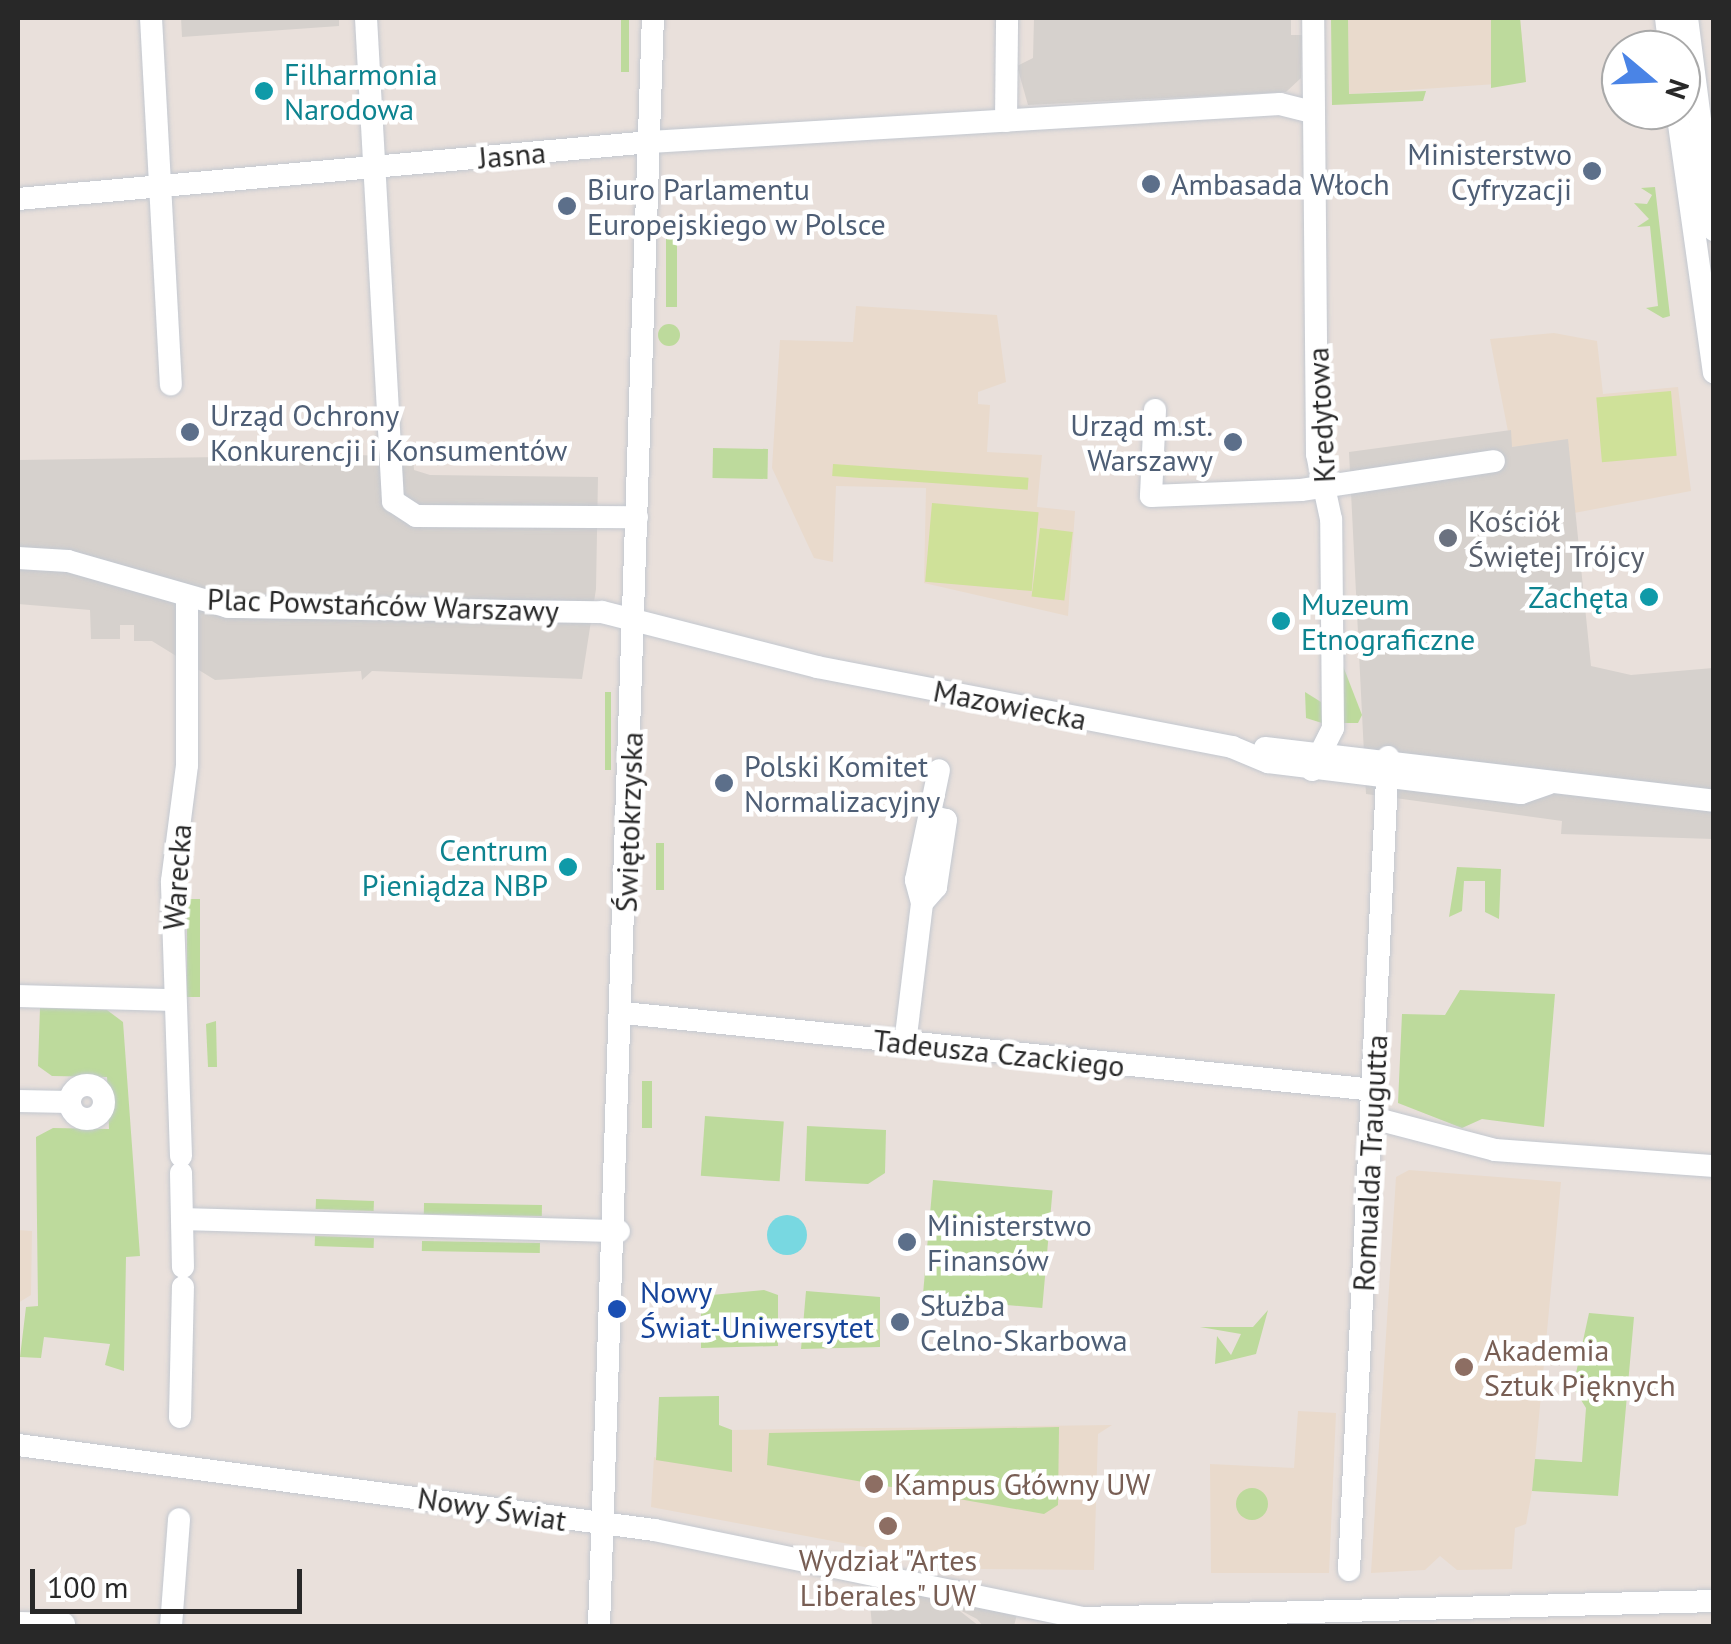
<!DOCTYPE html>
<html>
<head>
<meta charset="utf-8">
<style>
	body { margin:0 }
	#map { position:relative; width:1731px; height:1644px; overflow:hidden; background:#e9e0db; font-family:"PT Sans",sans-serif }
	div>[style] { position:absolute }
	.education>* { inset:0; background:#e9dacc }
	.green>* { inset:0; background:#bdda9c; transform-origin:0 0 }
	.round { border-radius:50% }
	.pitch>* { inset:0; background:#cfe199; transform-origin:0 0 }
	.plaza>* { inset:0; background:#d6d1cd }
	.water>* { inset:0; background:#78d8e1 }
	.roads { filter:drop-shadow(0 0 2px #c3c8d0) drop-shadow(0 0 2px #c3c8d0) }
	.minor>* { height:22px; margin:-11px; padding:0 11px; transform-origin:11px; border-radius:11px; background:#fff }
	.minor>.ring { margin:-11px; padding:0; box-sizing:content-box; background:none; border:22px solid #fff; border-radius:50% }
	.dots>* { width:28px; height:28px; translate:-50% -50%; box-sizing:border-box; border:5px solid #fff; border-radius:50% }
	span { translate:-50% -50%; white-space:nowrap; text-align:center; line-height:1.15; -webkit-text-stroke:9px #fff; paint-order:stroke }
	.culture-label { font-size:30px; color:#0d838f }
	.left { translate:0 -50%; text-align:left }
	.right { translate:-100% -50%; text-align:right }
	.service-label { font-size:30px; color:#4e5e75 }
	.street-label { font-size:30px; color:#282828 }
	.worship-label { font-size:30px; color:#5b616d }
	.transit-label { font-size:30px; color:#164399 }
	.education-label { font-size:30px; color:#785e54 }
	.frame { position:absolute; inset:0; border:20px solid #282828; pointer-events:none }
	.north { position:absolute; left:1601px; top:30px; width:100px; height:100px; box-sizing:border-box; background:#fff; border:2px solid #a9a9a9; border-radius:50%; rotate:109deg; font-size:28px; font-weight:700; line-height:40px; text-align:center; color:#282828 }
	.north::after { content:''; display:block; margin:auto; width:35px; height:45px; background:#4a84e6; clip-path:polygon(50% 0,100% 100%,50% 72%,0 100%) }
	.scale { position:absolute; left:30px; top:1569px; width:272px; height:45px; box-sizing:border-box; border:5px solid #282828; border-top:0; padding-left:12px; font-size:30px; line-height:35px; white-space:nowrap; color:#282828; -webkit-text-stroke:8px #fff; paint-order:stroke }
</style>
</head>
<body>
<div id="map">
	<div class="education">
		<i style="clip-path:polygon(1348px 18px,1520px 18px,1526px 82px,1349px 94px)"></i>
		<i style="clip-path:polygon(856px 306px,997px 315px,1006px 382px,978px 392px,978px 404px,990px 405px,987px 452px,1042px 455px,1037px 507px,1075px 511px,1068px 616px,924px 583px,926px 488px,836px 486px,833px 562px,814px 558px,772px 468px,780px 340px,853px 342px)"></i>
		<i style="clip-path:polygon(1554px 333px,1597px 341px,1603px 394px,1678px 387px,1691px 491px,1574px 513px,1557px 443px,1511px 447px,1490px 339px)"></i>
		<i style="clip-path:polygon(1409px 1170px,1561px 1182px,1532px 1491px,1526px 1524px,1515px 1528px,1512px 1569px,1457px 1570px,1440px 1556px,1425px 1570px,1371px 1573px,1396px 1177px)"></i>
		<i style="clip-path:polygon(18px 1230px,32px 1231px,31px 1295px,18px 1303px)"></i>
		<i style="clip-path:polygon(1298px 1411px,1336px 1413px,1329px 1573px,1211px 1573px,1210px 1464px,1294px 1468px)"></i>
		<i style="clip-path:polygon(1112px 1425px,1098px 1434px,1094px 1570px,982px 1569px,651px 1507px,654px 1457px,669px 1462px,732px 1430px)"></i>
	</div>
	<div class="green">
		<i style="left:621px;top:18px;width:8px;height:54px"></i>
		<i style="clip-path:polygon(1331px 18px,1348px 18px,1349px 94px,1426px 91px,1423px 101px,1332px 105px)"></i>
		<i style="clip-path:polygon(1491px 18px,1520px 18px,1526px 82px,1491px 88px)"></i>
		<i style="clip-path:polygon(1655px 187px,1670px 316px,1663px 318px,1646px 308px,1658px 306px,1650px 226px,1637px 227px,1649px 219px,1634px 203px,1647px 204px,1652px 195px,1641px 188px)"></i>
		<i style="left:666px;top:230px;width:11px;height:77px"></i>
		<i class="round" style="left:658px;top:324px;width:22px;height:22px"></i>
		<i style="left:713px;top:448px;width:55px;height:30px;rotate:1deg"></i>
		<i style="clip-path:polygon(1343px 666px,1362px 715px,1358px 723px,1343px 723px)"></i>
		<i style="left:605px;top:692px;width:6px;height:78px"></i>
		<i style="clip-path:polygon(1305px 692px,1321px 702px,1322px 723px,1306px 718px)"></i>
		<i style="left:656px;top:843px;width:8px;height:47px"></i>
		<i style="clip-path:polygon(1457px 867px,1501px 869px,1499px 919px,1485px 912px,1485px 881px,1464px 881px,1462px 911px,1449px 917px)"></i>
		<i style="left:187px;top:899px;width:13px;height:98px"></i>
		<i style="clip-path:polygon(1460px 990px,1555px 994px,1544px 1127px,1482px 1119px,1462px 1128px,1398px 1103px,1402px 1014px,1445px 1015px)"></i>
		<i style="clip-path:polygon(40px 1008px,107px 1010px,123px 1022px,140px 1256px,126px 1257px,124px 1371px,105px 1365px,110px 1344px,44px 1337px,41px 1358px,20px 1357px,26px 1307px,38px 1306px,36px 1137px,53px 1128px,109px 1129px,107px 1077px,52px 1076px,38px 1066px)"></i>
		<i style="clip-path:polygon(216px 1021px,217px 1067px,208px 1067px,206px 1024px)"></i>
		<i style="left:642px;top:1081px;width:10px;height:47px"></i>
		<i style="left:705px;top:1116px;width:79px;height:60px;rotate:4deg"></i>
		<i style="clip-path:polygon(807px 1126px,886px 1130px,885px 1173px,868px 1184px,805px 1181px)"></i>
		<i style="left:933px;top:1180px;width:120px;height:118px;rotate:5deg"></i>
		<i style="left:316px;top:1199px;width:58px;height:10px;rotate:2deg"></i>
		<i style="left:424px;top:1203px;width:118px;height:11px;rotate:1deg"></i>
		<i style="left:315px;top:1236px;width:59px;height:10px;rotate:2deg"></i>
		<i style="left:422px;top:1241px;width:118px;height:10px;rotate:1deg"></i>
		<i style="clip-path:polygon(764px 1290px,778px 1295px,778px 1346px,701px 1348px,701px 1296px)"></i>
		<i style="clip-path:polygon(806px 1291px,880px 1297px,880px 1347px,801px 1349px)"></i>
		<i style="clip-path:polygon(1268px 1310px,1256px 1354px,1215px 1364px,1217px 1336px,1231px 1355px,1241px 1334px,1200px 1327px,1253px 1327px)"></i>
		<i style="clip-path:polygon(1589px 1313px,1634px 1317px,1618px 1496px,1532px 1491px,1535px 1459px,1582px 1462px,1586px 1408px,1573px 1387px)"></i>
		<i style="clip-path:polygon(719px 1396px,719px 1425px,732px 1430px,732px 1472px,656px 1460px,659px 1397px)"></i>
		<i style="clip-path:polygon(1059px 1427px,1058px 1505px,1044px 1514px,767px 1465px,769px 1433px)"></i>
		<i class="round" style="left:1236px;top:1488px;width:32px;height:32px"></i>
	</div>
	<div class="pitch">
		<i style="left:1671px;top:391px;width:65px;height:75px;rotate:85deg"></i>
		<i style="left:833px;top:464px;width:196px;height:12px;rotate:4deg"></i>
		<i style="left:932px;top:503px;width:107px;height:79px;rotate:5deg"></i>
		<i style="left:1040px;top:528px;width:33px;height:69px;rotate:7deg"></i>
	</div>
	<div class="plaza">
		<i style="clip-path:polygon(181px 18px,339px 18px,339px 26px,182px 37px)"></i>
		<i style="clip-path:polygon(1034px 18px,1291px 18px,1291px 35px,1302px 35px,1301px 78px,1286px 92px,1028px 105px,1017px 66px,1033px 58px)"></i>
		<i style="clip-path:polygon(1511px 430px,1512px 447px,1568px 439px,1591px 666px,1631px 675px,1713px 668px,1713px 839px,1561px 834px,1562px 821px,1366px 794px,1349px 452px)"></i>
		<i style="clip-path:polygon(357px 455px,413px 457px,414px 470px,430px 475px,598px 477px,596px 589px,582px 679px,372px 671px,362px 680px,361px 671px,215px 680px,152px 641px,134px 641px,134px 625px,120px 625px,120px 639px,91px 639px,90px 610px,18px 604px,18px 460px)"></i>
		<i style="clip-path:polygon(868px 1581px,1017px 1614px,1014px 1626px,983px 1626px,977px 1619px,956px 1608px,979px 1626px,872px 1626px)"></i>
	</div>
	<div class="water">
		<i class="round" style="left:767px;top:1215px;width:40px;height:40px"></i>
	</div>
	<div class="roads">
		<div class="minor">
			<i style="left:151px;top:18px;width:367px;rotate:86.9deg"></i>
			<i style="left:366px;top:18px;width:484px;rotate:86.8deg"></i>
			<i style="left:393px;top:501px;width:27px;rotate:33deg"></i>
			<i style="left:416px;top:516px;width:221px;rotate:0.3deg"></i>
			<i style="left:1666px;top:18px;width:32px;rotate:83deg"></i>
			<i style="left:1687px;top:18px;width:214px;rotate:82.7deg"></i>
			<i style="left:1677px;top:110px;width:265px;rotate:82deg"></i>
			<i style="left:1006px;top:121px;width:103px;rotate:-89.4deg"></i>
			<i style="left:18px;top:199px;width:635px;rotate:-5.15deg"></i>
			<i style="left:650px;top:142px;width:631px;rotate:-3.45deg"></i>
			<i style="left:1280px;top:104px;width:34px;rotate:14deg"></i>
			<i style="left:1155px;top:410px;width:86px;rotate:92.7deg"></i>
			<i style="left:1151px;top:496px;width:150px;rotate:-2.3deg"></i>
			<i style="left:1301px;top:490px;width:195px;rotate:-8.5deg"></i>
			<i style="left:18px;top:558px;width:50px;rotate:3.4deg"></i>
			<i style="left:68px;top:561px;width:166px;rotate:16deg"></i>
			<i style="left:228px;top:607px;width:374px;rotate:0.8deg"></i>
			<i style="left:602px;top:612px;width:222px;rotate:14.3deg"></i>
			<i style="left:817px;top:667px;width:423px;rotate:10.9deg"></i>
			<i style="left:1232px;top:747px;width:39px;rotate:23deg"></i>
			<i style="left:1268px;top:762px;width:255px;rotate:7deg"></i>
			<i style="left:1521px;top:793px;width:28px;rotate:-19deg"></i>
			<i style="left:1265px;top:748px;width:452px;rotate:6.7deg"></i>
			<i style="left:1312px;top:770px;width:47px;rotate:-63.4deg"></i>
			<i style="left:1333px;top:728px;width:209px;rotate:-90.5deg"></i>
			<i style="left:1331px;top:519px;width:66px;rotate:-102.2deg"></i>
			<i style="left:1317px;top:454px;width:436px;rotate:-90.5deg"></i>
			<i style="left:933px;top:817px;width:13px;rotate:13deg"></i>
			<i style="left:946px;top:820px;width:68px;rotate:98.5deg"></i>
			<i style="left:936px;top:887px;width:21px;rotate:131deg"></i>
			<i style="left:922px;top:903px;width:24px;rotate:-105deg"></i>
			<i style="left:916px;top:880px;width:112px;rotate:-78.2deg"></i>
			<i style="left:18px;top:996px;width:156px;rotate:1.5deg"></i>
			<i style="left:624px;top:1013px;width:754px;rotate:5.86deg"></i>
			<i style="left:905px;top:1044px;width:142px;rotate:-83.1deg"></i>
			<i class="ring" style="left:70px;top:1085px;width:12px;height:12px"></i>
			<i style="left:18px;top:1101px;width:52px;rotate:1.1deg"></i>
			<i style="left:1373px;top:1118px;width:126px;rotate:14.7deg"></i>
			<i style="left:1495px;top:1150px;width:220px;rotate:4.2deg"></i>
			<i style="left:181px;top:1156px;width:275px;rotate:-91.9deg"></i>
			<i style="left:172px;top:881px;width:117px;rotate:-82.6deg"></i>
			<i style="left:187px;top:765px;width:166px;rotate:-90deg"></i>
			<i style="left:181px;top:1173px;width:94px;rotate:88.8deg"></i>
			<i style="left:183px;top:1219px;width:436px;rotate:1.6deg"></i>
			<i style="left:180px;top:1417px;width:130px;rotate:-88.7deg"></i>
			<i style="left:18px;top:1445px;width:642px;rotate:7.61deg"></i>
			<i style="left:654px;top:1530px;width:438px;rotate:11.6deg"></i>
			<i style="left:1083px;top:1618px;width:631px;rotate:-1.54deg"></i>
			<i style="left:1349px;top:1570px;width:814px;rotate:-87.25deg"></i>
			<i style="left:18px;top:1623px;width:46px;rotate:1.2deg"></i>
			<i style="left:171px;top:1626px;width:107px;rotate:-85.7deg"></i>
			<i style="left:599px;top:1626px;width:1609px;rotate:-88.08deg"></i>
		</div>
	</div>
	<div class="dots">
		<i style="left:264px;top:91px;background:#0f9aa8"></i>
		<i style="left:1592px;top:171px;background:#5c6f8a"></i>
		<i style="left:1151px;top:184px;background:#5c6f8a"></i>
		<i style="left:567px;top:206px;background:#5c6f8a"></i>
		<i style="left:190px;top:432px;background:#5c6f8a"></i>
		<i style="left:1233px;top:442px;background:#5c6f8a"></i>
		<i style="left:1448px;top:538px;background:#6b7280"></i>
		<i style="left:1649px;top:597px;background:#0f9aa8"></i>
		<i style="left:1281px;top:621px;background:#0f9aa8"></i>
		<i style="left:724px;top:783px;background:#5c6f8a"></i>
		<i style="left:568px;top:867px;background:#0f9aa8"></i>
		<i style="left:907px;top:1242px;background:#5c6f8a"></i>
		<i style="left:617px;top:1309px;background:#1a4fb4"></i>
		<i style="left:900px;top:1322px;background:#5c6f8a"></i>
		<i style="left:1464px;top:1367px;background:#8d6e63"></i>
		<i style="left:874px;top:1484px;background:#8d6e63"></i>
		<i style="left:888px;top:1526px;background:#8d6e63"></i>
	</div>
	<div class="culture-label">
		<span class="left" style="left:284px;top:91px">Filharmonia<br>Narodowa</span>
		<span class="right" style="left:1629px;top:597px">Zachęta</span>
		<span class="left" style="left:1301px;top:621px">Muzeum<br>Etnograficzne</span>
		<span class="right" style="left:548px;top:867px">Centrum<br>Pieniądza NBP</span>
	</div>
	<div class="service-label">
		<span class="right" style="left:1572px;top:171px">Ministerstwo<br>Cyfryzacji</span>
		<span class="left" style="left:1171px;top:184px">Ambasada Włoch</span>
		<span class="left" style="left:587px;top:206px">Biuro Parlamentu<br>Europejskiego w Polsce</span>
		<span class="left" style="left:210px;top:432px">Urząd Ochrony<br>Konkurencji i Konsumentów</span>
		<span class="right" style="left:1213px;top:442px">Urząd m.st.<br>Warszawy</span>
		<span class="left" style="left:744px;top:783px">Polski Komitet<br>Normalizacyjny</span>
		<span class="left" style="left:927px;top:1242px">Ministerstwo<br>Finansów</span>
		<span class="left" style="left:920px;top:1322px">Służba<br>Celno-Skarbowa</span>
	</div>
	<div class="street-label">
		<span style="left:512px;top:155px;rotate:-5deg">Jasna</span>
		<span style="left:1321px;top:415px;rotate:-93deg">Kredytowa</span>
		<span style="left:383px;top:605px;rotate:2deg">Plac Powstańców Warszawy</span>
		<span style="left:1010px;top:705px;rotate:11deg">Mazowiecka</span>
		<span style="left:629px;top:822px;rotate:-88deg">Świętokrzyska</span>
		<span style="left:177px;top:877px;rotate:-86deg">Warecka</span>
		<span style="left:999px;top:1053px;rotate:6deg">Tadeusza Czackiego</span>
		<span style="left:1370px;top:1163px;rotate:-87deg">Romualda Traugutta</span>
		<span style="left:492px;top:1509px;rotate:9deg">Nowy Świat</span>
	</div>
	<div class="worship-label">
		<span class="left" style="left:1468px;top:538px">Kościół<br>Świętej Trójcy</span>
	</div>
	<div class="transit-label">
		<span class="left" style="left:640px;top:1309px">Nowy<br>Świat-Uniwersytet</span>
	</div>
	<div class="education-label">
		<span class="left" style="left:1484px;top:1367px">Akademia<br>Sztuk Pięknych</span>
		<span class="left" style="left:894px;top:1484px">Kampus Główny UW</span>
		<span style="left:888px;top:1577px">Wydział "Artes<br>Liberales" UW</span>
	</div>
	<div class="frame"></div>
	<div class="north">N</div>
	<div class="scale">100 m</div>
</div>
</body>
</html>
